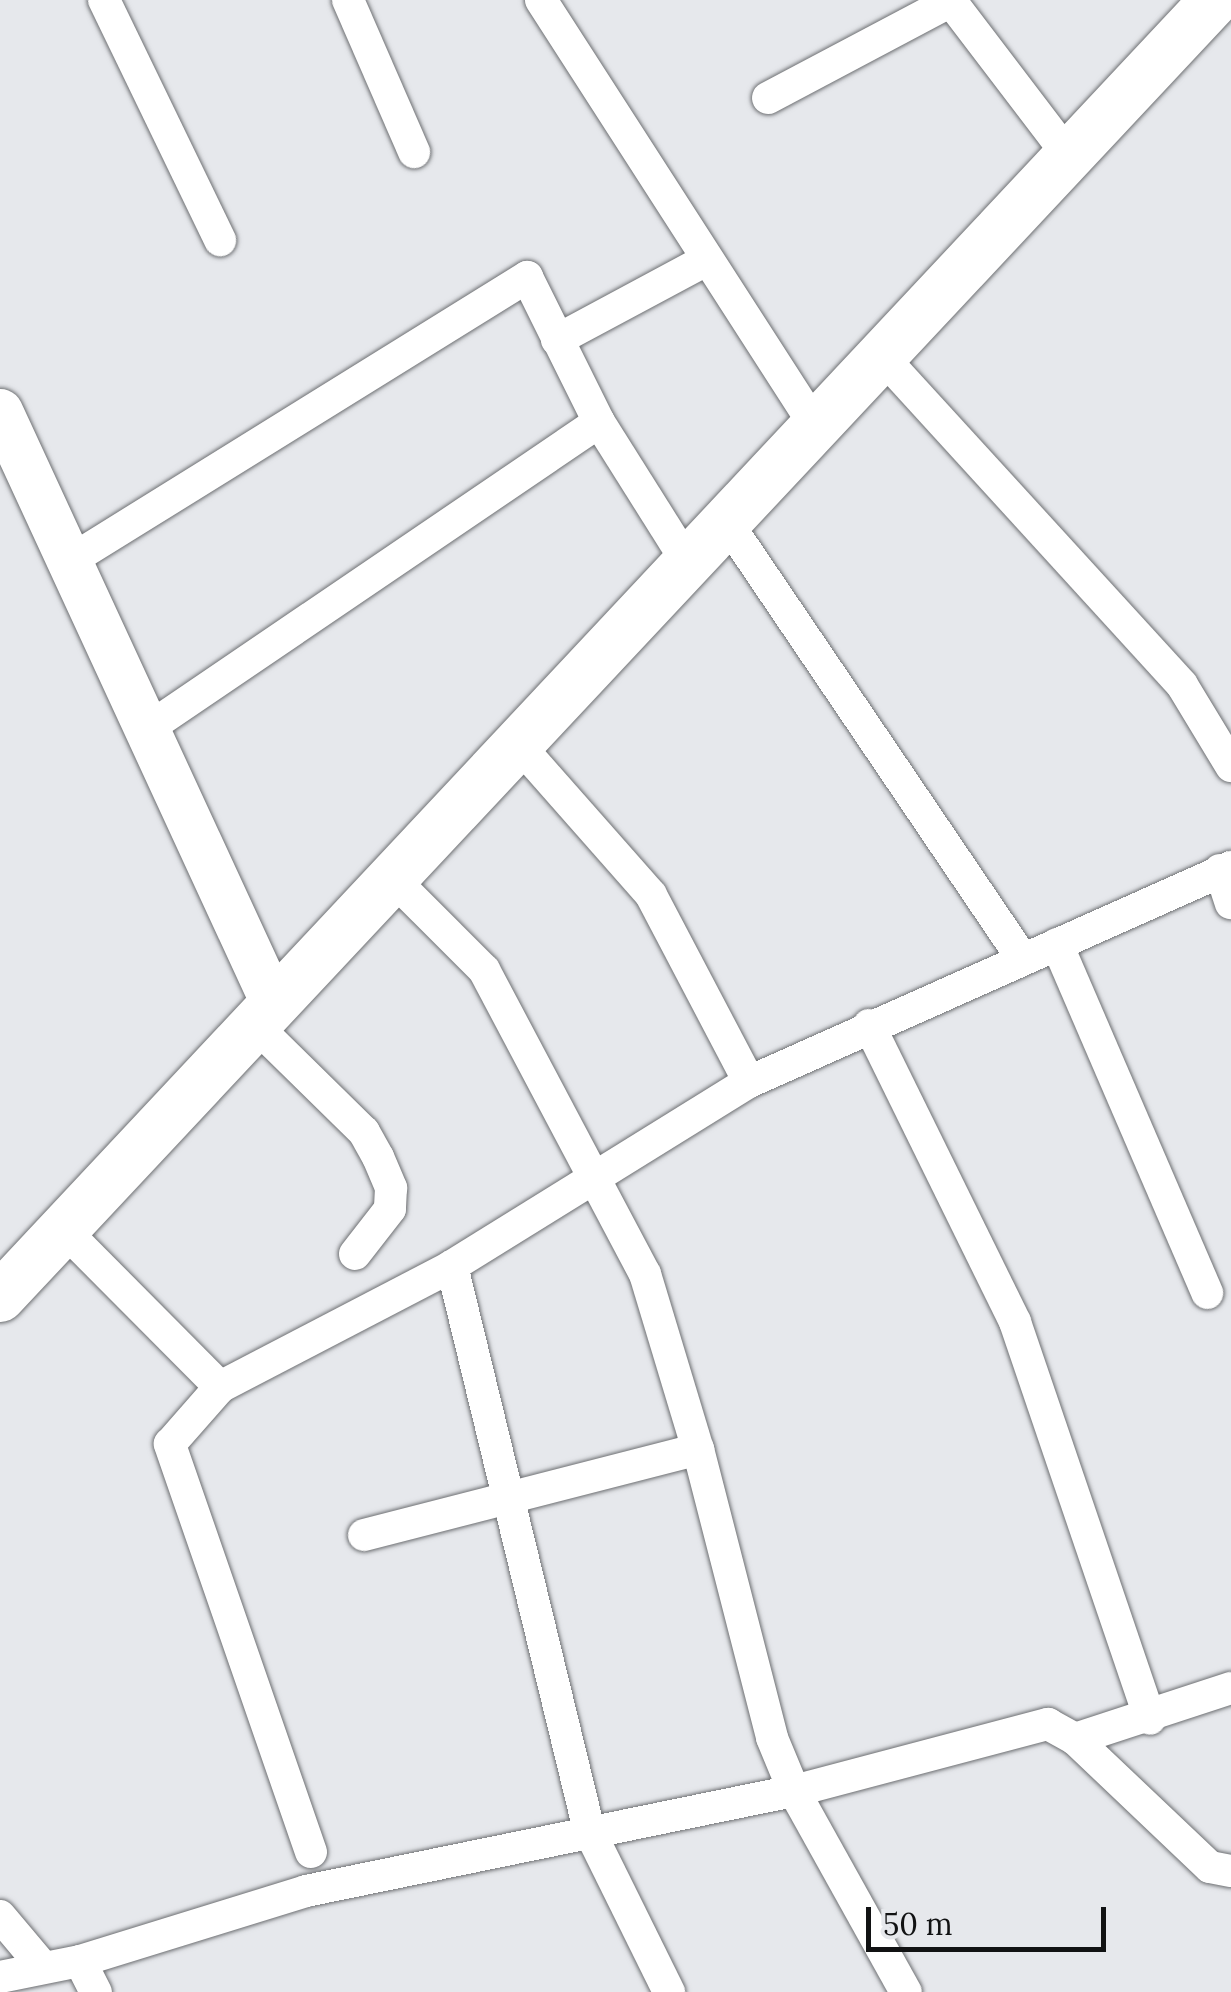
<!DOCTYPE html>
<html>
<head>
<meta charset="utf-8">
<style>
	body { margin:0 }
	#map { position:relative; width:1231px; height:1992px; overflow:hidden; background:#e6e8ec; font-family:Lora,serif }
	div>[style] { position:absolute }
	.roads { filter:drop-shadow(0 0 2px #6d6f72) drop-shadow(0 0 2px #6d6f72) }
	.street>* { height:32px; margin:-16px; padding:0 16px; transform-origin:16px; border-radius:16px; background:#fff }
	.secondary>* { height:45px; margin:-22.5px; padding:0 22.5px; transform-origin:22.5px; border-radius:22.5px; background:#fff }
	.primary>* { height:50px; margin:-25px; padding:0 25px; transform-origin:25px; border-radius:25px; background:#fff }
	span { translate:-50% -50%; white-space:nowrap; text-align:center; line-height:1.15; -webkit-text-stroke:10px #e6e8ec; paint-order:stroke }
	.scale { position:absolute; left:866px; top:1907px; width:240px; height:45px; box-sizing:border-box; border:5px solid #111213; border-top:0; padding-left:12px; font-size:30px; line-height:35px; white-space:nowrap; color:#111213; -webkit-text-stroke:8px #e6e8ec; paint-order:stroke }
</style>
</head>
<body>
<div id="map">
	<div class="roads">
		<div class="street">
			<i style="left:104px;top:0;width:267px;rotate:64.2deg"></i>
			<i style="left:348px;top:0;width:166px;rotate:66.5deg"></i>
			<i style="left:541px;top:0;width:504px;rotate:57.22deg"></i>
			<i style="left:950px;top:0;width:195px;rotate:52.7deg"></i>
			<i style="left:768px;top:98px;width:207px;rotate:-27.9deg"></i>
			<i style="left:557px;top:340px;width:169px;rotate:-28.2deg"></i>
			<i style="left:879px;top:353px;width:449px;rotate:47.6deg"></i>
			<i style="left:1182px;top:685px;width:95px;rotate:58.8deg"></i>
			<i style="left:599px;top:422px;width:165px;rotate:57.8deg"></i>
			<i style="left:726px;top:521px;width:528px;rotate:55.89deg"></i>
			<i style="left:71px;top:560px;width:537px;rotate:-31.82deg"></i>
			<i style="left:527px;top:277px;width:162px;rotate:63.6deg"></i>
			<i style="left:599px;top:422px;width:543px;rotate:145.81deg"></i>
			<i style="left:518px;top:744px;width:201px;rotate:48.6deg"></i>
			<i style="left:651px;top:895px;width:211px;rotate:62.3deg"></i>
			<i style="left:1220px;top:870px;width:35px;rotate:72deg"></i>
			<i style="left:393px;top:879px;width:129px;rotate:45deg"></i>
			<i style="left:484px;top:970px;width:344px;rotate:62.1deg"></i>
			<i style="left:645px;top:1274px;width:183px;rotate:73.2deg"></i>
			<i style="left:698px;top:1449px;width:298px;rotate:75.6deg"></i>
			<i style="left:772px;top:1738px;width:57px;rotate:67.5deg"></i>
			<i style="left:794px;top:1791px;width:230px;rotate:60.9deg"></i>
			<i style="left:1057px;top:944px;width:380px;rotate:66.7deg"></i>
			<i style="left:254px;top:1024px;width:154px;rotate:44.5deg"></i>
			<i style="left:364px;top:1132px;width:29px;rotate:61deg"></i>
			<i style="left:378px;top:1157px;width:34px;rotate:67deg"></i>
			<i style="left:391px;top:1188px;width:21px;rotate:93deg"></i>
			<i style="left:390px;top:1209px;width:57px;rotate:127.9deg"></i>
			<i style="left:869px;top:1025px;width:331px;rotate:63.8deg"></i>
			<i style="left:1015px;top:1322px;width:419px;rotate:71.2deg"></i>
			<i style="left:63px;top:1229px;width:223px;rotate:45.2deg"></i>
			<i style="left:452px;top:1266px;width:580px;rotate:76.35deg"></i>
			<i style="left:589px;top:1830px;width:181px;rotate:63.7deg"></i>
			<i style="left:364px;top:1535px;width:345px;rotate:-14.4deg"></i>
			<i style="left:1075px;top:1739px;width:164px;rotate:-18.1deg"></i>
			<i style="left:311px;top:1852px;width:432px;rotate:-109.1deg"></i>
			<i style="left:170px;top:1444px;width:76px;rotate:-48.7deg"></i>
			<i style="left:220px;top:1387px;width:262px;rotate:-27.5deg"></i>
			<i style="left:452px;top:1266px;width:349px;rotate:-31.8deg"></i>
			<i style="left:749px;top:1082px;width:528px;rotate:-24.04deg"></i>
			<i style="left:0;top:1916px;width:67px;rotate:49.9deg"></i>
			<i style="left:80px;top:1961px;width:35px;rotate:63deg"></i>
			<i style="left:0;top:1977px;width:82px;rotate:-11.3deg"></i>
			<i style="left:80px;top:1961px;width:237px;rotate:-17.2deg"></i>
			<i style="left:306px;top:1891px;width:498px;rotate:-11.6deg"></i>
			<i style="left:794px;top:1791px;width:263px;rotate:-14.8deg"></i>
			<i style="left:1048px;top:1724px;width:31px;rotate:29deg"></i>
			<i style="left:1075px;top:1739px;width:186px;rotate:43.5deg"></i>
			<i style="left:1210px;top:1867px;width:21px;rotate:11deg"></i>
		</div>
		<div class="secondary">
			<i style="left:0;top:411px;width:652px;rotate:65.24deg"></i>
		</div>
		<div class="primary">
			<i style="left:0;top:1297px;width:1777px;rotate:-46.87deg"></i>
		</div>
	</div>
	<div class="scale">50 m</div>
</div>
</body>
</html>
